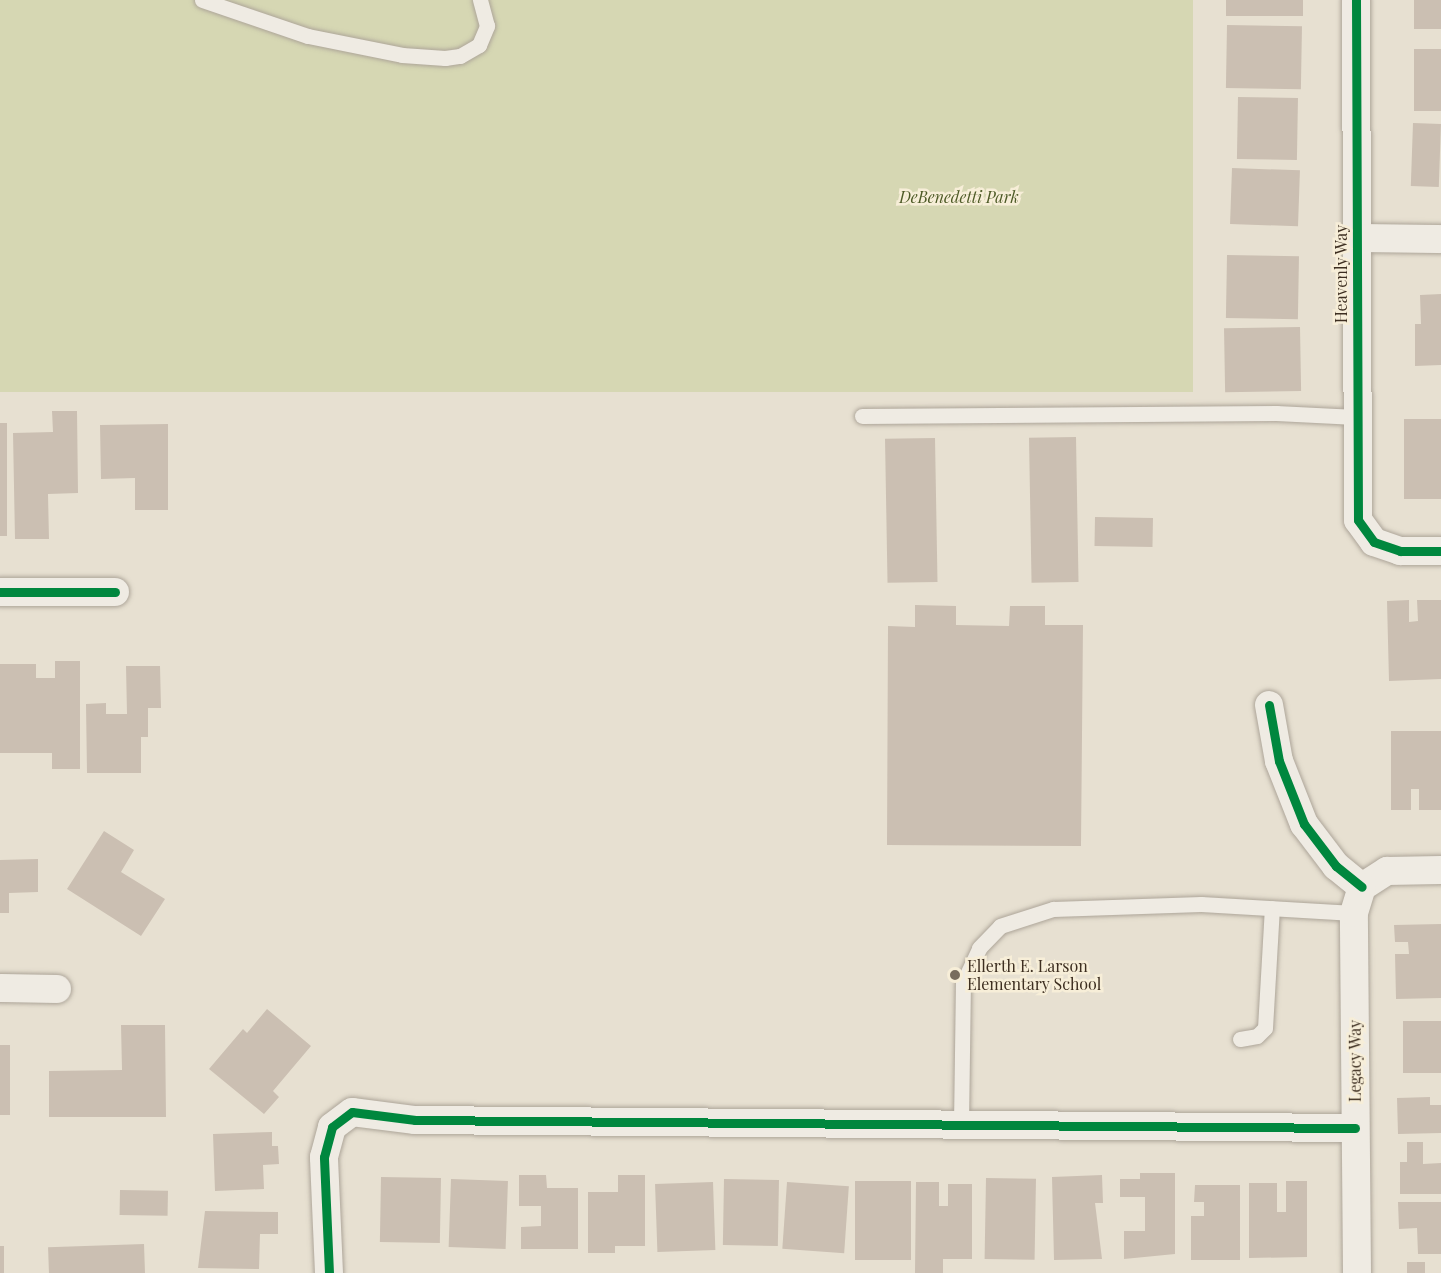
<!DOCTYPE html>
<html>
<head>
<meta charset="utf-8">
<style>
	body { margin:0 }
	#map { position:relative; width:1441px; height:1273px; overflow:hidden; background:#e7e0d1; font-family:"Playfair Display",serif }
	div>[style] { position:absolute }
	.green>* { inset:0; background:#d6d7b3; transform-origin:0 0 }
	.building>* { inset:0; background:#cbbfb2; transform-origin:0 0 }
	.roads { filter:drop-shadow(0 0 2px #ada599) drop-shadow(0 0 2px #ada599) }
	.service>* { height:15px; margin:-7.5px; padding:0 7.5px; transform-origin:7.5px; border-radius:7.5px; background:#efebe3 }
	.minor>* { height:28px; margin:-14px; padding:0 14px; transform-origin:14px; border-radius:14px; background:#efebe3 }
	.cycleway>* { height:9px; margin:-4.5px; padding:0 4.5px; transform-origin:4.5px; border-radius:4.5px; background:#00873e }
	.dots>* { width:16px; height:16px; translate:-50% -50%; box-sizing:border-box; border:3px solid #f7eed8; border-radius:50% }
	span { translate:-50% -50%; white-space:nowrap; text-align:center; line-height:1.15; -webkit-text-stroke:5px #f7eed8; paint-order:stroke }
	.park-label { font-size:16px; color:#4d5a26; font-style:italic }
	.street-label { font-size:16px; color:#3d2e20 }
	.poi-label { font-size:16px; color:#3d2e20 }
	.left { translate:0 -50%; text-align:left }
</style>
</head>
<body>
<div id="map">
	<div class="green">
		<i style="left:0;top:0;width:1193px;height:392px"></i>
	</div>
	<div class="building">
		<i style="left:1226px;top:0;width:77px;height:16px"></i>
		<i style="left:1414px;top:0;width:27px;height:29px"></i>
		<i style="left:1227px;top:25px;width:75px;height:63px;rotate:1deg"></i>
		<i style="left:1414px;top:49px;width:27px;height:62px"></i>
		<i style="left:1238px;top:97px;width:60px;height:62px;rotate:1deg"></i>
		<i style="left:1413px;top:123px;width:28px;height:63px;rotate:2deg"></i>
		<i style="left:1232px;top:168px;width:68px;height:56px;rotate:2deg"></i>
		<i style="left:1227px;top:255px;width:72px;height:63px;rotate:1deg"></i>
		<i style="clip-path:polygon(1441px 294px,1441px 365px,1415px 366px,1415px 324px,1421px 324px,1420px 295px)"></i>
		<i style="left:1300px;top:327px;width:64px;height:76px;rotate:89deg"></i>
		<i style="clip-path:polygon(52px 411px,77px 411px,78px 493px,48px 494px,49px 539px,15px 539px,13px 433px,53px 432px)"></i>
		<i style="left:1404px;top:419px;width:37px;height:80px"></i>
		<i style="left:0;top:423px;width:7px;height:113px"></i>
		<i style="clip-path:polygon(168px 424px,168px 510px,135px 510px,135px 478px,101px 479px,100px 425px)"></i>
		<i style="left:1076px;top:437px;width:145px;height:47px;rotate:89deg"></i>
		<i style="left:935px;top:438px;width:144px;height:50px;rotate:89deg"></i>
		<i style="left:1095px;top:517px;width:58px;height:29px;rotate:1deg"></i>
		<i style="clip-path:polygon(1409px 600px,1409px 622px,1418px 621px,1417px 600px,1441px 600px,1441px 679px,1389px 681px,1387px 601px)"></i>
		<i style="clip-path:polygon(915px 605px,956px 606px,956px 625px,1009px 626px,1010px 606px,1045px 606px,1045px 625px,1083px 625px,1081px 846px,887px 845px,888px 626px,915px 627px)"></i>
		<i style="clip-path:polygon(55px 661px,80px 661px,80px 769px,52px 769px,52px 753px,0 753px,0 664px,36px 664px,36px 678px,55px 678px)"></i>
		<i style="clip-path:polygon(126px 666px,160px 666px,161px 708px,148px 708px,148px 737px,141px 737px,141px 773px,87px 773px,86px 704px,106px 703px,106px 714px,127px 714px)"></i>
		<i style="clip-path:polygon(1391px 731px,1441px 731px,1441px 810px,1419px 810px,1419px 789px,1411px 789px,1411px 810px,1391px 810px)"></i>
		<i style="clip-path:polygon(104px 831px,134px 850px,121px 872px,165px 899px,141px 936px,67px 889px)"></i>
		<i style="clip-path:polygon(38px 859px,38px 892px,9px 893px,9px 913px,0 913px,0 860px)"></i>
		<i style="clip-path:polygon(1441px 924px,1441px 998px,1396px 999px,1395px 954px,1409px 954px,1408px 942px,1395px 942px,1394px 925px)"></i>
		<i style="clip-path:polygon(267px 1009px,311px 1046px,273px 1091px,279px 1097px,264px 1114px,209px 1069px,243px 1029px,247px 1033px)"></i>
		<i style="left:1441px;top:1021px;width:52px;height:38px;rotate:90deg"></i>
		<i style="clip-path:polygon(121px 1025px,165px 1025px,166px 1117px,49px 1117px,49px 1071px,122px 1070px)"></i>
		<i style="left:0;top:1045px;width:10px;height:70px"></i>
		<i style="clip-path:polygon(1430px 1097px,1430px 1105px,1441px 1105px,1441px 1133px,1398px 1134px,1397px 1098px)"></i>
		<i style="clip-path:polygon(272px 1132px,272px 1146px,278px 1146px,279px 1164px,263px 1165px,264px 1189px,215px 1191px,213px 1134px)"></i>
		<i style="clip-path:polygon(1407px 1142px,1423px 1142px,1423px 1164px,1441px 1163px,1441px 1194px,1400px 1194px,1400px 1162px,1407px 1162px)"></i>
		<i style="clip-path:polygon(1140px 1173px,1175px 1173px,1175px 1254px,1124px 1259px,1124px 1231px,1145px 1231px,1145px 1197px,1120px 1197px,1120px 1179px,1140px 1179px)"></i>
		<i style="clip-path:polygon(519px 1175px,546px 1175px,547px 1188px,578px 1188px,578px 1249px,521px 1249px,521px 1227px,541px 1226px,541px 1206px,519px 1206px)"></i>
		<i style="clip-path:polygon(618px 1175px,645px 1175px,645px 1246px,615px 1246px,615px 1253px,588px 1253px,588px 1192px,618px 1192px)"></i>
		<i style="clip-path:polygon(1102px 1175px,1103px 1203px,1095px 1203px,1102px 1259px,1054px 1260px,1052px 1177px)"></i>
		<i style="left:381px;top:1177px;width:60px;height:65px;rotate:1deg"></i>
		<i style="left:986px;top:1178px;width:50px;height:81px;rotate:1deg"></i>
		<i style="left:451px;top:1179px;width:57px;height:68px;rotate:2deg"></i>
		<i style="left:724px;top:1179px;width:55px;height:66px;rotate:1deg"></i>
		<i style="left:855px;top:1181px;width:56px;height:79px"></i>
		<i style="clip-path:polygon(1286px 1181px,1307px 1181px,1307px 1257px,1249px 1258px,1249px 1183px,1277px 1183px,1277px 1212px,1286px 1212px)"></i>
		<i style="left:713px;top:1182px;width:68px;height:58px;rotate:88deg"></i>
		<i style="left:787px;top:1182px;width:62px;height:67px;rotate:4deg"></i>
		<i style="clip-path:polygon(916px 1182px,939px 1182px,939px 1206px,948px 1206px,948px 1184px,972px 1184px,972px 1259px,943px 1259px,943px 1273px,915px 1273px)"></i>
		<i style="clip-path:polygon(1195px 1185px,1240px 1185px,1240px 1260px,1191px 1260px,1191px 1216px,1204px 1216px,1204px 1202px,1194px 1202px)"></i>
		<i style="left:120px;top:1190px;width:48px;height:25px;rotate:1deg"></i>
		<i style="clip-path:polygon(1398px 1202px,1441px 1202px,1441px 1254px,1418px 1254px,1417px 1228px,1399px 1229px)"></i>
		<i style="clip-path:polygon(205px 1211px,278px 1212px,278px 1234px,260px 1234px,259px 1269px,198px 1268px)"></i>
		<i style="left:144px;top:1244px;width:29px;height:96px;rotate:88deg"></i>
		<i style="left:4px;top:1246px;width:27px;height:4px;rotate:90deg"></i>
		<i style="left:1407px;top:1262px;width:18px;height:11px"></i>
	</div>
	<div class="roads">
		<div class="service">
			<i style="left:202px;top:0;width:112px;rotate:18.8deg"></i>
			<i style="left:308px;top:36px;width:96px;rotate:11.4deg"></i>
			<i style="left:402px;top:55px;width:43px;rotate:4deg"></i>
			<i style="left:445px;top:58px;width:15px;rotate:-8deg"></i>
			<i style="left:460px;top:56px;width:22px;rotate:-30deg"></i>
			<i style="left:479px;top:45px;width:21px;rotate:-67deg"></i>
			<i style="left:487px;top:26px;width:27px;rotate:-105deg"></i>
			<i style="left:862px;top:416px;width:414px;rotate:-0.4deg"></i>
			<i style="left:1276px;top:413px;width:80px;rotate:2.9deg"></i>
			<i style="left:1240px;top:1039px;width:17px;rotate:-10deg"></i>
			<i style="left:1257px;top:1036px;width:11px;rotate:-45deg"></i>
			<i style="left:1265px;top:1028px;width:120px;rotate:-86.7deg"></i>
			<i style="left:961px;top:1124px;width:141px;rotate:-89.2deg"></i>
			<i style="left:963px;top:983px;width:38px;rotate:-65deg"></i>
			<i style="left:979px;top:948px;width:30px;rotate:-46deg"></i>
			<i style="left:1000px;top:926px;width:56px;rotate:-17.8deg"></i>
			<i style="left:1053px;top:909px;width:148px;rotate:-1.9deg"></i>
			<i style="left:1201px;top:904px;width:153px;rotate:3.4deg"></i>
		</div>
		<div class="minor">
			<i style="left:1356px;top:0;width:520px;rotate:89.78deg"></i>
			<i style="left:1358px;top:520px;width:27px;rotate:54deg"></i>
			<i style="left:1374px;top:542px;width:28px;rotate:19deg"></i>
			<i style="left:1400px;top:551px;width:41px"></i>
			<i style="left:1357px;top:238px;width:84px;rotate:0.7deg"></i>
			<i style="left:0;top:592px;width:115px"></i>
			<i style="left:1269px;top:705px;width:57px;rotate:79.9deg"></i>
			<i style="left:1279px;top:761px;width:68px;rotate:68.4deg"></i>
			<i style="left:1304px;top:824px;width:53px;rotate:52.7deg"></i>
			<i style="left:1336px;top:866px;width:33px;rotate:39deg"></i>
			<i style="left:1362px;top:887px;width:30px;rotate:-33deg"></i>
			<i style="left:1387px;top:871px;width:54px;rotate:-1.1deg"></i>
			<i style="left:0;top:988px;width:57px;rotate:1deg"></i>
			<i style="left:329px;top:1273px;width:116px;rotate:-92.5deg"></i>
			<i style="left:324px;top:1157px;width:31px;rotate:-75deg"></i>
			<i style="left:332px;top:1127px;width:25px;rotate:-37deg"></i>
			<i style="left:352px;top:1112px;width:64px;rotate:7.2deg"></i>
			<i style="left:415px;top:1120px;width:940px;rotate:0.49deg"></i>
			<i style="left:1357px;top:1273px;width:360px;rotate:-90.5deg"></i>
			<i style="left:1354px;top:913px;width:27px;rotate:-73deg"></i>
		</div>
	</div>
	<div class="cycleway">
		<i style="left:1356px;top:0;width:520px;rotate:89.78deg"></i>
		<i style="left:1358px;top:520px;width:27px;rotate:54deg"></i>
		<i style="left:1374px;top:542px;width:28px;rotate:19deg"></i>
		<i style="left:1400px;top:551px;width:41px"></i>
		<i style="left:0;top:592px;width:115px"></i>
		<i style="left:1269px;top:705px;width:57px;rotate:79.9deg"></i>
		<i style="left:1279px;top:761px;width:68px;rotate:68.4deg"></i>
		<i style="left:1304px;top:824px;width:53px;rotate:52.7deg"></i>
		<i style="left:1336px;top:866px;width:33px;rotate:39deg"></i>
		<i style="left:329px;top:1273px;width:116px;rotate:-92.5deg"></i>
		<i style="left:324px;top:1157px;width:31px;rotate:-75deg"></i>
		<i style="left:332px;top:1127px;width:25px;rotate:-37deg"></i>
		<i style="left:352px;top:1112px;width:64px;rotate:7.2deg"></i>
		<i style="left:415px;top:1120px;width:940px;rotate:0.49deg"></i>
	</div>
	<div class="dots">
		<i style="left:955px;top:975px;background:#786c5e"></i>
	</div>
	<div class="park-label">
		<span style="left:959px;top:197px">DeBenedetti Park</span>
	</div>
	<div class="street-label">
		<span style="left:1341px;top:274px;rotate:-90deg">Heavenly Way</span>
		<span style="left:1355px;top:1061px;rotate:-90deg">Legacy Way</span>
	</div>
	<div class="poi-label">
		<span class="left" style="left:967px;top:975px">Ellerth E. Larson<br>Elementary School</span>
	</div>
</div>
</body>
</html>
